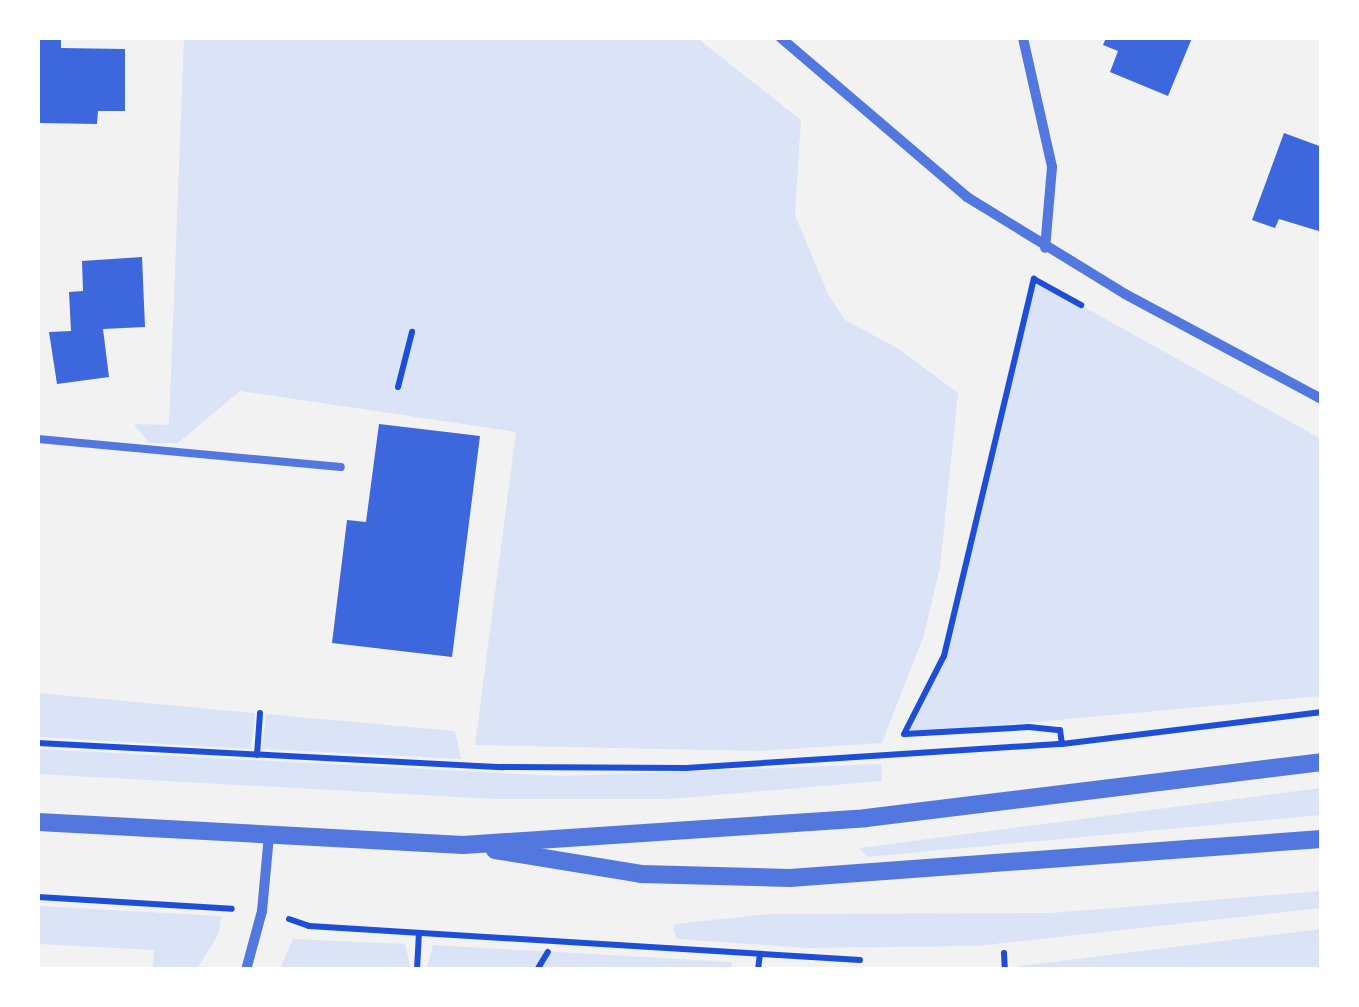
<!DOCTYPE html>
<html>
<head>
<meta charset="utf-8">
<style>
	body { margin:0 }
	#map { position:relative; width:1359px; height:1007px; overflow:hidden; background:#f2f2f2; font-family:Manrope,sans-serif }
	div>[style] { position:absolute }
	.green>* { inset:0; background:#dbe4f7 }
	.building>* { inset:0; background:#3d67dc }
	.path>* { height:6px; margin:-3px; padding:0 3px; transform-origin:3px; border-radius:3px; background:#1d4ed8 }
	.service>* { height:8px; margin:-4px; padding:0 4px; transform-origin:4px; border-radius:4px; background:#5277de }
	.minor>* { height:10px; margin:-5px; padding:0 5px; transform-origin:5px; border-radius:5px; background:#5277de }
	.tertiary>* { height:18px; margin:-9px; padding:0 9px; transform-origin:9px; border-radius:9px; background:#5277de }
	span { translate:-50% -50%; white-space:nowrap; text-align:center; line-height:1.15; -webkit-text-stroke:10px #fff; paint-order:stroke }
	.frame { position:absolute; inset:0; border:40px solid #fff; pointer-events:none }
</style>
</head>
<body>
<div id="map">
	<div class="green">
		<i style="clip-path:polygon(184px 38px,697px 38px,801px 120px,795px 215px,828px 294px,845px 320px,899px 349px,958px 393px,940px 567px,924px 635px,882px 743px,757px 751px,475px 745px,516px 432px,240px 391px,178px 443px,149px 443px,134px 424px,169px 425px)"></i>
		<i style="clip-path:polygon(1034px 279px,1321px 439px,1321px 696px,904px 734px,944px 656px)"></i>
		<i style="clip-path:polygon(38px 693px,255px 713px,251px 749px,38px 737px)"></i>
		<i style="clip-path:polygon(266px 714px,455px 731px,461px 759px,262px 749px)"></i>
		<i style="clip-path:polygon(38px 749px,563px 776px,881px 764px,882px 781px,669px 799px,494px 799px,38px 774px)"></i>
		<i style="clip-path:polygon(1321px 788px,1321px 815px,867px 857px,859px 848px)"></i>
		<i style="clip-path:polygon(1321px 891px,1321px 908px,978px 946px,810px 948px,677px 939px,673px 930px,675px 924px,769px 914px,1051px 913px)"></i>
		<i style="clip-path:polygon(38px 906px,221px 916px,219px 933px,197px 969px,153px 969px,154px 950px,38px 944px)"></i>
		<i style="clip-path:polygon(1321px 929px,1321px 969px,1015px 969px,1020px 966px)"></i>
		<i style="clip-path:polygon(293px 939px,405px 944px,411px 969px,280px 969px)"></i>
		<i style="clip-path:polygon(433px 945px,732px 962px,731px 970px,426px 970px)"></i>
	</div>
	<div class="building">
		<i style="clip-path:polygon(38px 38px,61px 38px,61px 48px,125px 49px,125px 111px,98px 111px,97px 124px,38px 123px)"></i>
		<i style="clip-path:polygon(1106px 38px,1192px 38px,1168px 96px,1110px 72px,1118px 51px,1103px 45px)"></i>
		<i style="clip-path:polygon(1284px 133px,1322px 147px,1322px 232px,1279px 219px,1275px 228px,1252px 220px)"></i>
		<i style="clip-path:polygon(142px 257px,145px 327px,103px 329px,109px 377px,57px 384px,49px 332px,71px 331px,69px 292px,83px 291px,82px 261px)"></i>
		<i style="clip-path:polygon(379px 424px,480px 436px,452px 657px,332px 643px,347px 520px,366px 522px)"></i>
	</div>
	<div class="path">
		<i style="left:398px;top:387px;width:57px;rotate:-75.7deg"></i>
		<i style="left:904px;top:734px;width:88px;rotate:-62.9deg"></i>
		<i style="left:944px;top:656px;width:388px;rotate:-76.6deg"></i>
		<i style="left:1034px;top:279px;width:54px;rotate:29deg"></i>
		<i style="left:905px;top:734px;width:124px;rotate:-3.2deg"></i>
		<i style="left:1029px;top:727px;width:31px;rotate:6deg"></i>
		<i style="left:1060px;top:730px;width:14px;rotate:82deg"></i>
		<i style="left:38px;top:743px;width:465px;rotate:3deg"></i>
		<i style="left:502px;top:767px;width:184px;rotate:0.3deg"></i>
		<i style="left:686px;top:768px;width:377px;rotate:-3.7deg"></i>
		<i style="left:1062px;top:744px;width:262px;rotate:-7deg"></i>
		<i style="left:257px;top:755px;width:42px;rotate:-85.9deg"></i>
		<i style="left:38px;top:897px;width:194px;rotate:3.5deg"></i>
		<i style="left:289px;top:919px;width:21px;rotate:19deg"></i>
		<i style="left:309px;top:926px;width:552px;rotate:3.53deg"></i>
		<i style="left:1004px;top:953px;width:17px;rotate:87deg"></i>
		<i style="left:417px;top:970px;width:37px;rotate:-87deg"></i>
		<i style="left:537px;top:970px;width:21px;rotate:-59deg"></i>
		<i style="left:758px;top:970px;width:16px;rotate:-83deg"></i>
	</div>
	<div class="service">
		<i style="left:38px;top:439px;width:304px;rotate:5.3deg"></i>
	</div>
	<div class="minor">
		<i style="left:781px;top:38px;width:245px;rotate:40.5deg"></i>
		<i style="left:967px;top:197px;width:185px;rotate:31.5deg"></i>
		<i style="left:1125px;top:294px;width:223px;rotate:28.1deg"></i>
		<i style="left:1023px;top:38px;width:132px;rotate:77.3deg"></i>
		<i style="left:1052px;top:167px;width:81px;rotate:94.9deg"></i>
		<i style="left:246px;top:970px;width:61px;rotate:-74.8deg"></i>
		<i style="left:262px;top:911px;width:76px;rotate:-84.7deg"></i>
	</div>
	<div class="tertiary">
		<i style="left:38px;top:822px;width:426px;rotate:3.1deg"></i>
		<i style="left:463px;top:845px;width:404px;rotate:-3.8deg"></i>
		<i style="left:866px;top:818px;width:459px;rotate:-7deg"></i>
		<i style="left:495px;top:850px;width:148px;rotate:9.3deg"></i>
		<i style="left:641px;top:874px;width:149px;rotate:1.5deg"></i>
		<i style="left:790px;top:878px;width:533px;rotate:-4.19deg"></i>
	</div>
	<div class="frame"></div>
</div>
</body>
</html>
